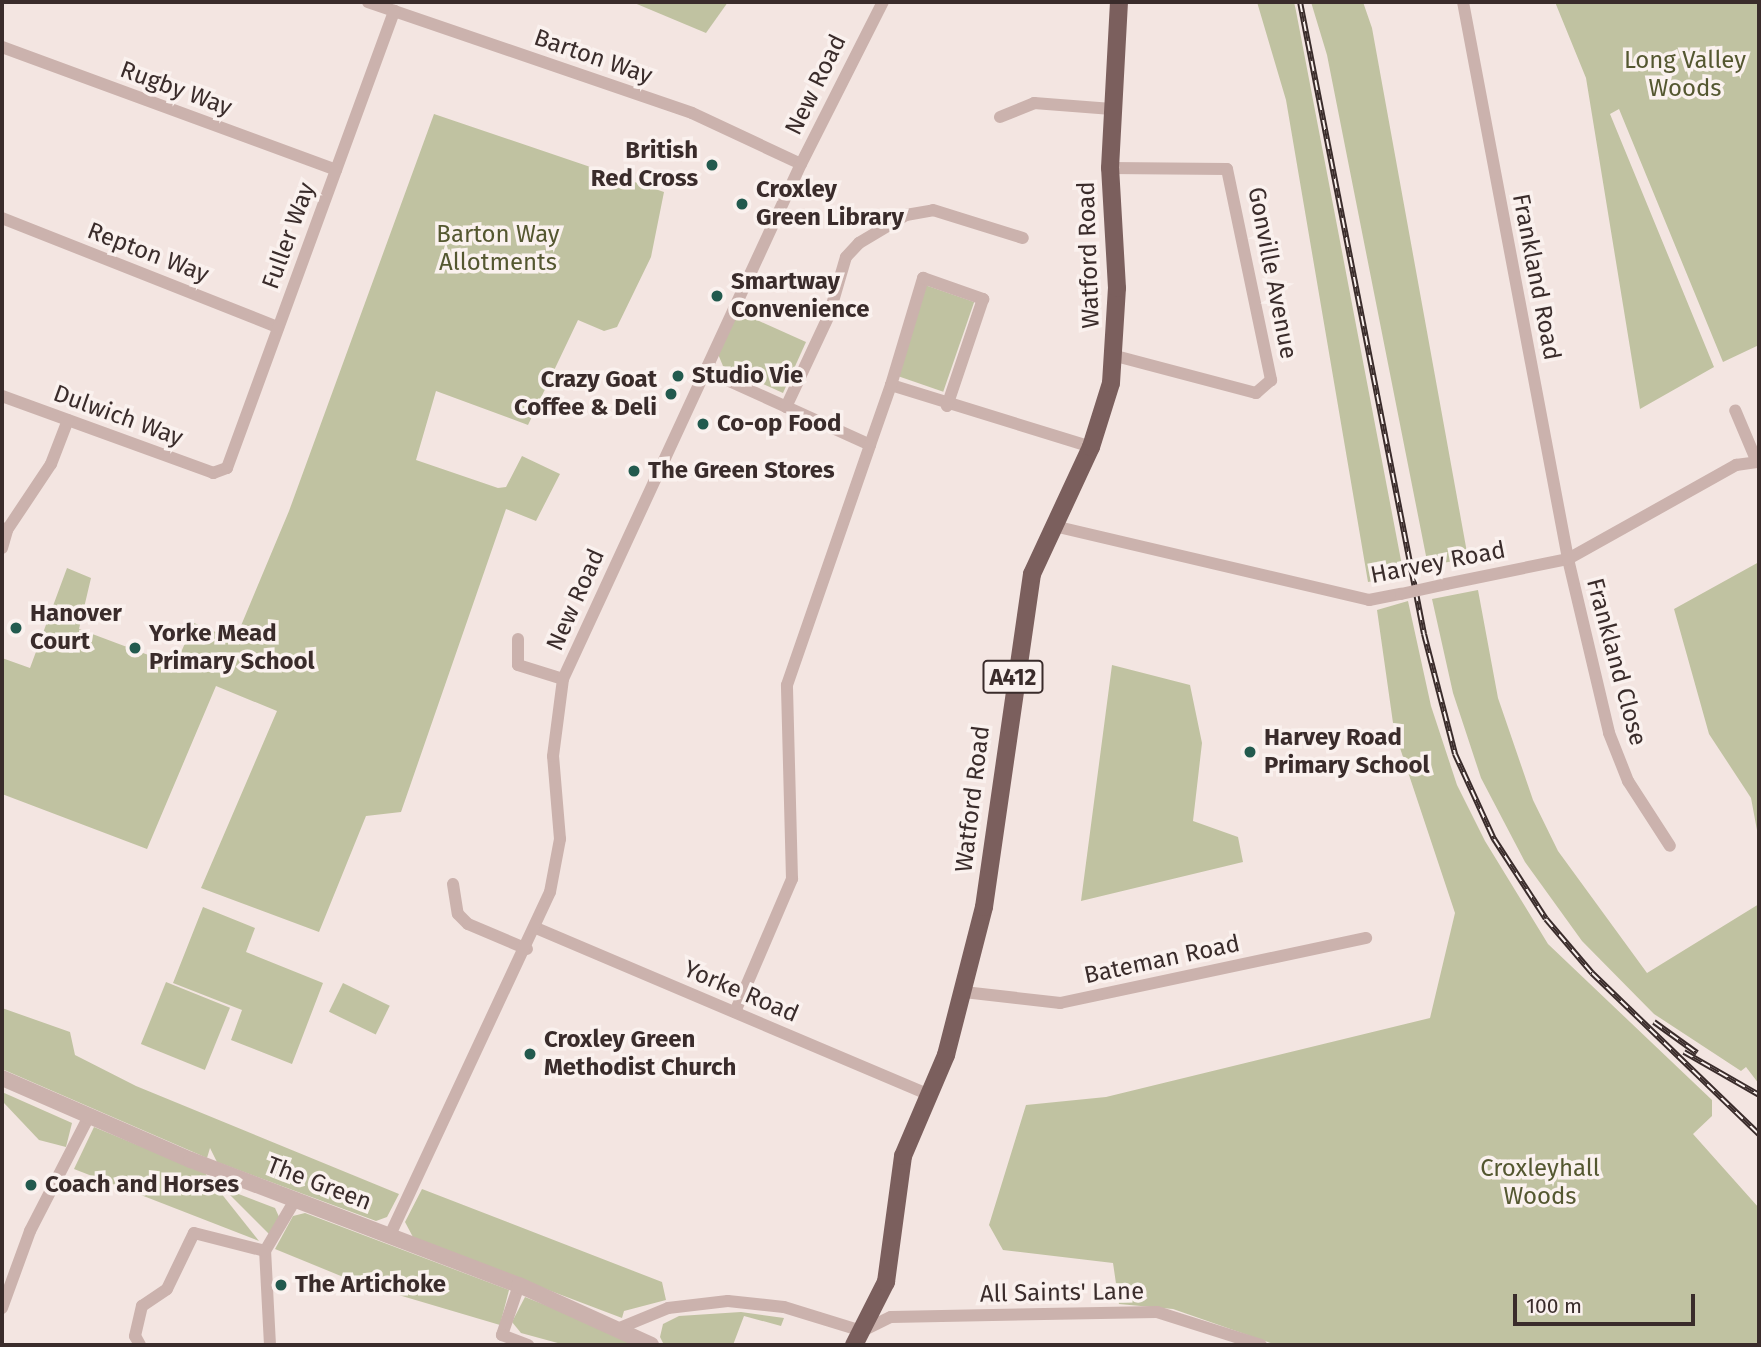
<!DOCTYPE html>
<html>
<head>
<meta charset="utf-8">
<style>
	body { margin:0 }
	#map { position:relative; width:1761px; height:1347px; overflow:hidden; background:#f3e5e1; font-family:"Fira Sans",sans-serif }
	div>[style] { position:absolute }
	.green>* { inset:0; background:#c0c2a1; transform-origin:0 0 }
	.minor>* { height:12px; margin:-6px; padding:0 6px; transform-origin:6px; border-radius:6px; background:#cbb2ad }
	.tertiary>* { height:16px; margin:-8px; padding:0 8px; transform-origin:8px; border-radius:8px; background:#cbb2ad }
	.primary>* { height:18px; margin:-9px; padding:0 9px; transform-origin:9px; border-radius:9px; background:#7b5f5d }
	.rail>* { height:6px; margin-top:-3px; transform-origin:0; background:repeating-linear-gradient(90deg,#faf1ee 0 10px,#3a2c2b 0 20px); box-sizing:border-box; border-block:2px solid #3a2c2b }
	.minor-bridge>* { height:12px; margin:-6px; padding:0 6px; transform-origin:6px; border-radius:6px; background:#cbb2ad }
	.dots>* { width:19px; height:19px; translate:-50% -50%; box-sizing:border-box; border:4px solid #faf1ee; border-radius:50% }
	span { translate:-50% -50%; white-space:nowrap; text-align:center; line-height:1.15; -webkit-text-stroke:7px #faf1ee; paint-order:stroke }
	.shield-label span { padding:2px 5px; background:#faf1ee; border:2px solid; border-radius:5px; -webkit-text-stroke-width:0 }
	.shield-label { font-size:23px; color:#3a2c2b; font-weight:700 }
	.street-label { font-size:24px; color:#3a2c2b }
	.park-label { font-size:24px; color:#545730 }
	.poi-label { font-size:24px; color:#3a2c2b; font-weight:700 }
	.right { translate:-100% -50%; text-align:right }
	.left { translate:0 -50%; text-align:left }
	.frame { position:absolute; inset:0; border:4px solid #3a2c2b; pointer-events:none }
	.scale { position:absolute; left:1513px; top:1294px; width:182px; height:32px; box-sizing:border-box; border:4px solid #3a2c2b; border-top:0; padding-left:9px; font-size:21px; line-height:24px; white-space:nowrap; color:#3a2c2b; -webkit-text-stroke:5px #faf1ee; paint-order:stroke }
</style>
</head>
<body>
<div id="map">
	<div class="green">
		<i style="clip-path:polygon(632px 2px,728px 2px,706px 33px)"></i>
		<i style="clip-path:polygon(1257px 2px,1294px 2px,1296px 11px,1404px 576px,1368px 582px,1286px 100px)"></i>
		<i style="clip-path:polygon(1311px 2px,1363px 2px,1372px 28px,1468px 558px,1428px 566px,1327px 55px)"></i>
		<i style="clip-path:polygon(1555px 2px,1759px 2px,1759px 345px,1723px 362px,1619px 109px,1610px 114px,1714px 367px,1640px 409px,1586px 78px)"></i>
		<i style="clip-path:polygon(434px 114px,664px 192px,651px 257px,617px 327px,604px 331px,578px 320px,528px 425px,436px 391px,416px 460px,498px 488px,506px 487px,522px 456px,560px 474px,536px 521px,506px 509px,401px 812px,366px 816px,319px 932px,201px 888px,277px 711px,216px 686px,147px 849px,2px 794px,2px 658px,30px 668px,67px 568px,91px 578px,79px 629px,167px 662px,178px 659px,194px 623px,235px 640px,289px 511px)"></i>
		<i style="left:925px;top:285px;width:52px;height:95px;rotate:19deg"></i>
		<i style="clip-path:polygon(737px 311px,806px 342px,783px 393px,723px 366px,718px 354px)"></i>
		<i style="clip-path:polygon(1759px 562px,1759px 841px,1751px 798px,1709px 734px,1674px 609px)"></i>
		<i style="clip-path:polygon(1478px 590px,1498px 698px,1533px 800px,1558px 851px,1647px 973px,1759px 904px,1759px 1084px,1746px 1067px,1741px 1071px,1654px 1014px,1582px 941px,1525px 862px,1481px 778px,1453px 693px,1432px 599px)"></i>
		<i style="clip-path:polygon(1408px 601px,1431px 706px,1457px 785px,1485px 841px,1548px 944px,1712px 1100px,1712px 1116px,1693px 1134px,1759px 1208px,1759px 1345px,1276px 1345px,1173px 1309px,1119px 1304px,1113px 1263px,1003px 1250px,989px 1225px,1026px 1105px,1106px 1097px,1430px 1018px,1455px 913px,1394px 730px,1377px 610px)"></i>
		<i style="clip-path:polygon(1112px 665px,1190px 685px,1202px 743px,1193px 821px,1238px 837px,1243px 862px,1081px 901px)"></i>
		<i style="clip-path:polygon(203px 907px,255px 928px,246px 952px,323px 983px,292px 1064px,231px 1040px,242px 1010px,173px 983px)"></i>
		<i style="left:166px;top:982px;width:69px;height:67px;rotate:22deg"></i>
		<i style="left:343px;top:983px;width:52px;height:32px;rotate:26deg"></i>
		<i style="clip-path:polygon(2px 1008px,70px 1032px,75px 1055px,136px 1086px,399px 1194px,387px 1217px,376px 1221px,217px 1162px,210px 1148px,207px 1158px,2px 1069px)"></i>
		<i style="clip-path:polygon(2px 1092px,72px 1123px,66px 1147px,39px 1140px,4px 1103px)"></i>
		<i style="clip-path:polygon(94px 1127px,205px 1173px,259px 1241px,74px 1169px)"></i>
		<i style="clip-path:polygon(223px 1188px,275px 1208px,280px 1219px,270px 1235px)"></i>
		<i style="clip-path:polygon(422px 1189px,662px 1282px,666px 1300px,624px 1311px,622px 1318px,414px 1239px,405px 1222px)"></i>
		<i style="clip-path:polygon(305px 1213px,509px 1290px,500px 1325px,358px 1283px,275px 1249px,293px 1216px)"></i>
		<i style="clip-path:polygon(525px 1297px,618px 1334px,634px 1345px,565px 1345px,521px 1333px,512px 1322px)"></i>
		<i style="clip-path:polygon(741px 1312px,784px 1318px,781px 1326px,744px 1316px,733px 1345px,664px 1345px,660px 1337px,663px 1324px,679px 1316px)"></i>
	</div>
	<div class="minor">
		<i style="left:368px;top:2px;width:342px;rotate:18.9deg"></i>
		<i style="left:692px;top:113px;width:120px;rotate:25.1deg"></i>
		<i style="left:1463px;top:2px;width:567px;rotate:79.32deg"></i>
		<i style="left:1568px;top:559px;width:179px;rotate:76.7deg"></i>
		<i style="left:1609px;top:733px;width:52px;rotate:68.4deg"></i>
		<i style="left:1628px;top:781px;width:77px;rotate:57.1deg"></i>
		<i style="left:2px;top:47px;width:356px;rotate:20.2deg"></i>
		<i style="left:1000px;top:117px;width:37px;rotate:-22deg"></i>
		<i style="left:1034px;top:103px;width:78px;rotate:4.4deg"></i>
		<i style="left:1110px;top:168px;width:117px;rotate:0.5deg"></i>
		<i style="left:1227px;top:169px;width:216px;rotate:78.2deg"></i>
		<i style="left:1271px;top:380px;width:20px;rotate:139deg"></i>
		<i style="left:1256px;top:393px;width:145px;rotate:-165.2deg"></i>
		<i style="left:2px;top:218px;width:297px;rotate:21.6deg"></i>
		<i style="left:705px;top:370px;width:181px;rotate:24.4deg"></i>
		<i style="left:870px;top:445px;width:64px;rotate:-70.7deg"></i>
		<i style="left:891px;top:385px;width:209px;rotate:17.2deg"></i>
		<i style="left:891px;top:385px;width:112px;rotate:-73.3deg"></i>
		<i style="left:923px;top:278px;width:64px;rotate:19.3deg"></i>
		<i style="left:983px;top:299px;width:113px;rotate:108.6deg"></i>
		<i style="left:2px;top:396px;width:225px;rotate:20deg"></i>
		<i style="left:213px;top:473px;width:15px;rotate:-20deg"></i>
		<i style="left:227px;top:468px;width:487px;rotate:-69.9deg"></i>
		<i style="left:786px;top:407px;width:102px;rotate:-64.9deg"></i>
		<i style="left:829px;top:315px;width:60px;rotate:-73.7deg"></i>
		<i style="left:846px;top:257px;width:19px;rotate:-47deg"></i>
		<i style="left:859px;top:243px;width:55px;rotate:-30.8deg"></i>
		<i style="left:906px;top:215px;width:27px;rotate:-10deg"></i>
		<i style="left:933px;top:210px;width:94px;rotate:17.3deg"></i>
		<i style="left:1054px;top:526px;width:324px;rotate:13.2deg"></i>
		<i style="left:1369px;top:600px;width:33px;rotate:-11deg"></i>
		<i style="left:2px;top:528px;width:5px;rotate:22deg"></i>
		<i style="left:7px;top:530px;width:79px;rotate:-56.3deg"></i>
		<i style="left:51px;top:464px;width:47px;rotate:-68.9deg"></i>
		<i style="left:2px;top:548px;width:19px;rotate:-74deg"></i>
		<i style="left:1446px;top:584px;width:125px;rotate:-11.6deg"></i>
		<i style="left:1568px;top:559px;width:193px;rotate:-29.2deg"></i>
		<i style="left:1736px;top:465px;width:21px;rotate:-8deg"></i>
		<i style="left:1757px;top:462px;width:56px;rotate:-112.9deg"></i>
		<i style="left:518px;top:639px;width:26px;rotate:90deg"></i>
		<i style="left:518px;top:665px;width:47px;rotate:17.3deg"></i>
		<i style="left:453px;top:884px;width:30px;rotate:81deg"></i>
		<i style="left:458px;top:914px;width:14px;rotate:45deg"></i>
		<i style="left:468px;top:924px;width:64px;rotate:23deg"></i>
		<i style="left:536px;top:928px;width:427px;rotate:23deg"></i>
		<i style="left:964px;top:992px;width:97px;rotate:6.5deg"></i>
		<i style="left:1060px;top:1003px;width:313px;rotate:-12deg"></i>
		<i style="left:735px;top:1012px;width:145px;rotate:-66.8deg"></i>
		<i style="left:792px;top:879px;width:194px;rotate:-91.5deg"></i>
		<i style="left:787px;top:685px;width:254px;rotate:-70.9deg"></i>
		<i style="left:390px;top:1235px;width:378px;rotate:-65deg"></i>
		<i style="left:550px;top:892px;width:54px;rotate:-79.3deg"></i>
		<i style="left:560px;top:839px;width:83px;rotate:-94.8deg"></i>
		<i style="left:553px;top:756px;width:78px;rotate:-82.6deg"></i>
		<i style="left:563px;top:679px;width:567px;rotate:-65.2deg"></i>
		<i style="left:801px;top:164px;width:182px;rotate:-63.2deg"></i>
		<i style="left:519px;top:1285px;width:53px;rotate:108.8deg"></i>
		<i style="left:502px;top:1335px;width:28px;rotate:21deg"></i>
		<i style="left:2px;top:1308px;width:82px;rotate:-70deg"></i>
		<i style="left:30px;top:1231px;width:129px;rotate:-62.8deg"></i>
		<i style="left:622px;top:1327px;width:50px;rotate:-22.4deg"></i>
		<i style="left:668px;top:1308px;width:60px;rotate:-6.7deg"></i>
		<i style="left:728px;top:1301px;width:56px;rotate:6.1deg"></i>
		<i style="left:784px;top:1307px;width:82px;rotate:17.1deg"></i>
		<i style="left:862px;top:1331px;width:32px;rotate:-26deg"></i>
		<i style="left:891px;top:1317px;width:266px;rotate:-1.1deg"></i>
		<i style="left:1157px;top:1312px;width:109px;rotate:17.6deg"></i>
		<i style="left:140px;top:1345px;width:10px;rotate:-119deg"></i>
		<i style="left:135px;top:1336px;width:31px;rotate:-77deg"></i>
		<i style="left:142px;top:1306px;width:30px;rotate:-34deg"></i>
		<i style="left:167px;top:1289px;width:62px;rotate:-64.3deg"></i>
		<i style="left:194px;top:1233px;width:73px;rotate:14.2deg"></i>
		<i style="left:270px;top:1345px;width:94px;rotate:-93deg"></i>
		<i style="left:265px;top:1251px;width:59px;rotate:-59.5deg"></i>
	</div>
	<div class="tertiary">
		<i style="left:2px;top:1078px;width:206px;rotate:23.5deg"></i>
		<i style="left:191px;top:1160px;width:351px;rotate:20.9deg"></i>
		<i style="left:519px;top:1285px;width:145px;rotate:24.4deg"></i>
	</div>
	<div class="primary">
		<i style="left:854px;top:1345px;width:71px;rotate:-63.1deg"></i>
		<i style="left:886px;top:1282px;width:127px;rotate:-82.3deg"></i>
		<i style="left:903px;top:1156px;width:110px;rotate:-66.9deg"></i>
		<i style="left:946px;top:1055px;width:153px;rotate:-75.6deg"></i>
		<i style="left:984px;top:907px;width:336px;rotate:-81.8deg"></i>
		<i style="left:1032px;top:574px;width:140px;rotate:-65.1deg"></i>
		<i style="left:1091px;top:447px;width:67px;rotate:-72.6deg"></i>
		<i style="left:1111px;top:383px;width:95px;rotate:-86.4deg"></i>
		<i style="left:1117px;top:288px;width:120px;rotate:-93.3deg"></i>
		<i style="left:1110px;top:168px;width:166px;rotate:-86.9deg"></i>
	</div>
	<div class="rail">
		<i style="left:1300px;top:2px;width:644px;rotate:78.9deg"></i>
		<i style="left:1424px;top:634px;width:124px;rotate:75.5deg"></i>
		<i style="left:1455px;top:754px;width:94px;rotate:65.4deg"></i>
		<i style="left:1494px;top:839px;width:95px;rotate:57deg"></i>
		<i style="left:1546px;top:919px;width:71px;rotate:49.6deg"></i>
		<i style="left:1592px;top:973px;width:232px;rotate:44deg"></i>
		<i style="left:1654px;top:1022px;width:53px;rotate:35.8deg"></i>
		<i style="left:1684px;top:1052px;width:86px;rotate:29.8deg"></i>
	</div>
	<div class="minor-bridge">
		<i style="left:1401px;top:594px;width:46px;rotate:-12.5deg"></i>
	</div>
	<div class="dots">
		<i style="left:712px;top:165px;background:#225a4e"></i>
		<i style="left:742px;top:204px;background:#225a4e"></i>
		<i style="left:717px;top:296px;background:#225a4e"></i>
		<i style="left:678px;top:376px;background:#225a4e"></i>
		<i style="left:671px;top:394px;background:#225a4e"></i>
		<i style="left:703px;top:424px;background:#225a4e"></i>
		<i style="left:634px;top:471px;background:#225a4e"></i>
		<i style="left:16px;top:628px;background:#225a4e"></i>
		<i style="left:135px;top:648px;background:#225a4e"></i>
		<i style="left:1250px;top:752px;background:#225a4e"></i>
		<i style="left:530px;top:1054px;background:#225a4e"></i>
		<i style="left:31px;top:1185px;background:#225a4e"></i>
		<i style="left:281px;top:1285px;background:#225a4e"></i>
	</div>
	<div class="shield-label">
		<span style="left:1013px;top:677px">A412</span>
	</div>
	<div class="street-label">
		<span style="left:593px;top:57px;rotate:19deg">Barton Way</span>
		<span style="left:816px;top:85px;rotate:-64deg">New Road</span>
		<span style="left:176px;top:89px;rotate:20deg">Rugby Way</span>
		<span style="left:289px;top:236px;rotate:-70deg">Fuller Way</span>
		<span style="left:148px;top:253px;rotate:21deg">Repton Way</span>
		<span style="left:1089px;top:255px;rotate:-92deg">Watford Road</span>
		<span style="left:1272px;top:273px;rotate:79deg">Gonville Avenue</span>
		<span style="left:1536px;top:277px;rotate:79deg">Frankland Road</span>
		<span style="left:118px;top:416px;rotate:20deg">Dulwich Way</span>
		<span style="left:1438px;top:563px;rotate:-11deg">Harvey Road</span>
		<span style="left:576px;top:600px;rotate:-66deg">New Road</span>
		<span style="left:1616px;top:662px;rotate:75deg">Frankland Close</span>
		<span style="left:973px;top:799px;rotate:-83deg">Watford Road</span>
		<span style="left:1162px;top:960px;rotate:-12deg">Bateman Road</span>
		<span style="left:741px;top:992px;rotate:23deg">Yorke Road</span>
		<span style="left:319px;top:1184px;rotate:21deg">The Green</span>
		<span style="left:1062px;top:1293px;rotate:-1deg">All Saints' Lane</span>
	</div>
	<div class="park-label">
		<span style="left:1685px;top:75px">Long Valley<br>Woods</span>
		<span style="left:498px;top:249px">Barton Way<br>Allotments</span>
		<span style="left:1540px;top:1183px">Croxleyhall<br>Woods</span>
	</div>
	<div class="poi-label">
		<span class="right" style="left:698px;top:165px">British<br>Red Cross</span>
		<span class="left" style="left:756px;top:204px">Croxley<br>Green Library</span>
		<span class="left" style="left:731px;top:296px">Smartway<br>Convenience</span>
		<span class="left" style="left:692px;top:376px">Studio Vie</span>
		<span class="right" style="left:657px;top:394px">Crazy Goat<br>Coffee &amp; Deli</span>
		<span class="left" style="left:717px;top:424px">Co-op Food</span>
		<span class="left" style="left:648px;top:471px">The Green Stores</span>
		<span class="left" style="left:30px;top:628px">Hanover<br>Court</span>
		<span class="left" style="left:149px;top:648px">Yorke Mead<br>Primary School</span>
		<span class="left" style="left:1264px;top:752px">Harvey Road<br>Primary School</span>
		<span class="left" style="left:544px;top:1054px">Croxley Green<br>Methodist Church</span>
		<span class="left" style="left:45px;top:1185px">Coach and Horses</span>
		<span class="left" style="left:295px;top:1285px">The Artichoke</span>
	</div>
	<div class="frame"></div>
	<div class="scale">100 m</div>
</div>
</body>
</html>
